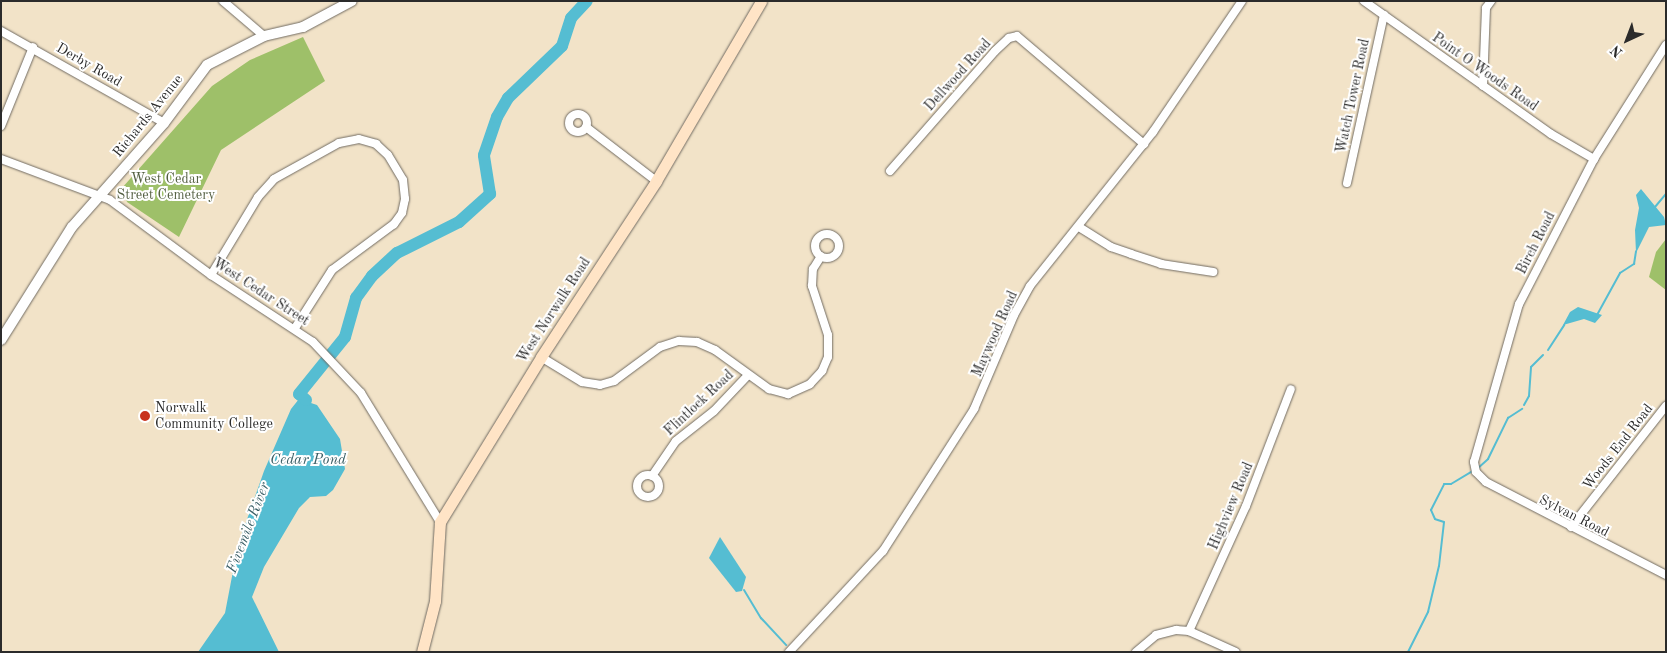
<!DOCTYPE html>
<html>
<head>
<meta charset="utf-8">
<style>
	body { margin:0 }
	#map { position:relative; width:1667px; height:653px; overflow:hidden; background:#f2e3c8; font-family:"Old Standard TT",serif }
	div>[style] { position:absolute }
	.green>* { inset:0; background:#9ec069 }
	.water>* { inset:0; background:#55bdd2 }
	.stream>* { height:2px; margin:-1px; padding:0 1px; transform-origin:1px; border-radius:1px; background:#55bdd2 }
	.river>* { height:12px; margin:-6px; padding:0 6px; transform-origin:6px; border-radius:6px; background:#55bdd2 }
	.roads { filter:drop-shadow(0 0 1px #716b62) drop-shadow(0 0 1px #716b62) }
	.minor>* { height:8px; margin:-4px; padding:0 4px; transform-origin:4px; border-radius:4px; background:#fff }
	.minor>.ring { margin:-4px; padding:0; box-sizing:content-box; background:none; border:8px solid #fff; border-radius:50% }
	.tertiary>* { height:10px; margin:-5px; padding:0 5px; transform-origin:5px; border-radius:5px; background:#fff }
	.secondary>* { height:11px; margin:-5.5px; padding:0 5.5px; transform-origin:5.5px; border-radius:5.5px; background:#ffe4c6 }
	.dots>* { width:14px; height:14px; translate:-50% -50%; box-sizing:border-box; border:2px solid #fff; border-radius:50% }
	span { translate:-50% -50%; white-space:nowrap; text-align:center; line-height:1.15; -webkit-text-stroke:4px #fff; paint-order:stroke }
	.street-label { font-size:14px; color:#2b2b2b }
	.park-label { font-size:14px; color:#535f41 }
	.poi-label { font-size:14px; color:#2b2b2b }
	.left { translate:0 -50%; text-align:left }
	.water-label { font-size:15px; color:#3a5e65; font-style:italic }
	.frame { position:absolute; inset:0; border:2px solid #2b2b2b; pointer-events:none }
	.north { position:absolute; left:1602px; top:15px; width:50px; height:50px; -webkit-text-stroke:4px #fff; paint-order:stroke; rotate:223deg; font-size:14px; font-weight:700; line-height:20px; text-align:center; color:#2b2b2b }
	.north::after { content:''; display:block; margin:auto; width:18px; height:22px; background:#2b2b2b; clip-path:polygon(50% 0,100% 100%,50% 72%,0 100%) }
</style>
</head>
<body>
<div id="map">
	<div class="green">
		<i style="clip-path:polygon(303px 37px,325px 81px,221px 150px,179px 237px,127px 202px,122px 188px,212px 86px,250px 60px)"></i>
		<i style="clip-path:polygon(1666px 239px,1666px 290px,1649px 277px,1656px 252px)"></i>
	</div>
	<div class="water">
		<i style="clip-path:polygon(1641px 189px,1664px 217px,1666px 225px,1649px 227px,1636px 253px,1635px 230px,1639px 208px,1636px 195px)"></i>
		<i style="clip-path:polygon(1578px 307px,1602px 315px,1595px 323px,1584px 319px,1563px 325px,1570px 312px)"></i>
		<i style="clip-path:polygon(299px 399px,317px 405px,340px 439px,345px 469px,333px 490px,326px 496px,310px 497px,299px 508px,264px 567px,252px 597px,279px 652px,198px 652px,225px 613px,238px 545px,264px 471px,291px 409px)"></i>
		<i style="clip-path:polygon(720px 537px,746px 577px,742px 591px,736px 592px,709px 558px)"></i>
	</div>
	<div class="stream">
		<i style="left:1655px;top:207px;width:17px;rotate:-50deg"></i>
		<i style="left:1597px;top:315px;width:48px;rotate:-61.3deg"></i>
		<i style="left:1620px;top:273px;width:17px;rotate:-33deg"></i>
		<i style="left:1634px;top:264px;width:13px;rotate:-81deg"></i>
		<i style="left:1548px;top:350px;width:30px;rotate:-57deg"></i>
		<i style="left:1524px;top:405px;width:10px;rotate:-61deg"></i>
		<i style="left:1529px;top:396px;width:29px;rotate:-86deg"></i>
		<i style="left:1531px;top:367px;width:17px;rotate:-45deg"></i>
		<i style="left:1477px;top:469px;width:15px;rotate:-42deg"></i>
		<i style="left:1488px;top:459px;width:46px;rotate:-64deg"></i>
		<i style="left:1508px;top:418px;width:17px;rotate:-33deg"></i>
		<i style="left:744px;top:590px;width:33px;rotate:59deg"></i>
		<i style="left:761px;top:618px;width:37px;rotate:47deg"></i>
		<i style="left:1408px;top:652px;width:45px;rotate:-63.4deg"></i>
		<i style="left:1428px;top:612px;width:47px;rotate:-76.6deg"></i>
		<i style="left:1439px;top:566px;width:44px;rotate:-83.5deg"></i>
		<i style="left:1444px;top:522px;width:9px;rotate:-162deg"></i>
		<i style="left:1435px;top:519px;width:10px;rotate:-114deg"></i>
		<i style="left:1431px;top:510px;width:29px;rotate:-63deg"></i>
		<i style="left:1444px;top:484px;width:7px"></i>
		<i style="left:1451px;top:484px;width:26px;rotate:-31deg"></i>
	</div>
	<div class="river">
		<i style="left:306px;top:400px;width:9px;rotate:-139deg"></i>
		<i style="left:299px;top:394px;width:73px;rotate:-51.1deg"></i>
		<i style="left:345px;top:337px;width:41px;rotate:-74.2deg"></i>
		<i style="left:356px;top:298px;width:27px;rotate:-54deg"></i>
		<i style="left:372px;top:276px;width:34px;rotate:-43deg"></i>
		<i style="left:397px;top:253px;width:69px;rotate:-26.6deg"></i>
		<i style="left:459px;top:222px;width:42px;rotate:-42.1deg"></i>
		<i style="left:490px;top:194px;width:39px;rotate:-99deg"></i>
		<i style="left:484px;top:155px;width:40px;rotate:-71.1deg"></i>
		<i style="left:497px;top:117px;width:22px;rotate:-60deg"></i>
		<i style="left:508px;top:98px;width:75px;rotate:-43.9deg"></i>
		<i style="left:562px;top:46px;width:29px;rotate:-72deg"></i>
		<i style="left:571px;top:18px;width:23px;rotate:-47deg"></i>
	</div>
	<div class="roads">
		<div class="minor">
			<i style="left:223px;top:1px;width:54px;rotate:40.5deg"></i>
			<i style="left:1364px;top:1px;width:229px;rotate:35.4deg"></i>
			<i style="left:1551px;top:134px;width:50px;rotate:30.2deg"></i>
			<i style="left:1px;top:31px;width:187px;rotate:29.4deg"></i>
			<i style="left:1666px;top:45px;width:135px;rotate:122.3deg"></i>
			<i style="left:1594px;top:159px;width:163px;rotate:117.3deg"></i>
			<i style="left:1519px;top:304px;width:164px;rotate:105.9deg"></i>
			<i style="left:1474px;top:462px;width:10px;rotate:79deg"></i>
			<i style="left:1476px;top:472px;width:14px;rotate:45deg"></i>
			<i style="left:1486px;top:482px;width:203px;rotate:27.3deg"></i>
			<i style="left:1483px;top:86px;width:78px;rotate:-87.8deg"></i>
			<i style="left:1486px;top:8px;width:9px;rotate:-54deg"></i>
			<i class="ring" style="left:569px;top:114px;width:10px;height:10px"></i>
			<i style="left:1px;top:126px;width:85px;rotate:-67.9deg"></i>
			<i style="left:586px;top:127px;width:88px;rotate:37.6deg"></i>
			<i style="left:1px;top:159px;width:116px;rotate:20.6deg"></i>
			<i style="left:110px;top:200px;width:126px;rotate:36.6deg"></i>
			<i style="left:211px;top:275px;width:122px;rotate:33.3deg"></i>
			<i style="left:313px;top:342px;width:70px;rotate:46.7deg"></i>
			<i style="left:361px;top:393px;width:151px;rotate:58.5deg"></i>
			<i style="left:890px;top:171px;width:159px;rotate:-48.8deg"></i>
			<i style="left:995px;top:51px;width:19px;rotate:-43deg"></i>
			<i style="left:1009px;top:38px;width:8px;rotate:-14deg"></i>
			<i style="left:1017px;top:36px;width:167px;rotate:40.4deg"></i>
			<i style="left:1347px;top:183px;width:172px;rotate:-77.6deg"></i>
			<i style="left:1079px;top:227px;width:38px;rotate:32deg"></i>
			<i style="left:1111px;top:247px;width:21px;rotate:19deg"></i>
			<i style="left:1131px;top:254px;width:32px;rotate:18deg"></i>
			<i style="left:1161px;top:264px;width:53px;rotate:8.7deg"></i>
			<i class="ring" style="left:815px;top:234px;width:16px;height:16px"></i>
			<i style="left:211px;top:275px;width:91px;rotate:-58.9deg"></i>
			<i style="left:258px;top:197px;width:24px;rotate:-48deg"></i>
			<i style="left:274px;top:179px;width:74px;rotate:-29deg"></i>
			<i style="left:339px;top:143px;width:20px;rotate:-11deg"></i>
			<i style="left:359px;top:139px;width:18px;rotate:16deg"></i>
			<i style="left:376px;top:144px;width:16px;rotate:43deg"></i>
			<i style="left:388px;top:155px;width:29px;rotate:59deg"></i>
			<i style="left:403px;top:180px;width:19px;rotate:84deg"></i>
			<i style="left:405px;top:199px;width:14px;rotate:102deg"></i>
			<i style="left:402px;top:213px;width:14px;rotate:126deg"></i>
			<i style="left:394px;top:224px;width:77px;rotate:143.4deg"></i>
			<i style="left:332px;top:270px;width:69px;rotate:122.5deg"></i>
			<i style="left:541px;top:357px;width:48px;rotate:31.4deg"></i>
			<i style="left:582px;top:382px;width:18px;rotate:9deg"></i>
			<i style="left:600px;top:385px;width:15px;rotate:-16deg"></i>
			<i style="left:614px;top:381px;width:57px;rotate:-36.5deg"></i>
			<i style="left:660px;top:347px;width:20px;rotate:-18deg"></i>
			<i style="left:679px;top:341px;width:18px;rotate:3deg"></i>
			<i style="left:697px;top:342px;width:20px;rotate:24deg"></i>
			<i style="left:715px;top:350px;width:67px;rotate:35.8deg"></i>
			<i style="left:769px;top:389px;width:20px;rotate:15deg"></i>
			<i style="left:788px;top:394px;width:24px;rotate:-24deg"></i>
			<i style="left:810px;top:384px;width:18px;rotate:-47deg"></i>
			<i style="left:822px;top:371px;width:15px;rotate:-67deg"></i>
			<i style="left:828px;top:357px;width:22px;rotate:-90deg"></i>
			<i style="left:828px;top:335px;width:52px;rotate:-108.1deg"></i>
			<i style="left:812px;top:286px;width:17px;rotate:-87deg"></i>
			<i style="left:813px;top:269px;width:15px;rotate:-58deg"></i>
			<i class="ring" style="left:637px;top:475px;width:14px;height:14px"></i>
			<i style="left:652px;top:476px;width:42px;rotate:-55.6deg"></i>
			<i style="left:676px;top:441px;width:48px;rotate:-38.3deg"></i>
			<i style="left:714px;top:411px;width:50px;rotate:-46.6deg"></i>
			<i style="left:1571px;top:527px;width:154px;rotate:-51.9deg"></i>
			<i style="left:1189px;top:631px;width:137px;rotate:-65.5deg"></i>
			<i style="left:1246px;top:506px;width:125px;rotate:-69deg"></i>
			<i style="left:789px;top:652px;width:138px;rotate:-47.1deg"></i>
			<i style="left:883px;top:551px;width:169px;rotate:-57.3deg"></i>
			<i style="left:974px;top:409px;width:102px;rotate:-66.9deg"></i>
			<i style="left:1014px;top:315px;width:33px;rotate:-61deg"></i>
			<i style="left:1030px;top:286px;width:197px;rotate:-51.4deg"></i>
			<i style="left:1153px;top:132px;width:158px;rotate:-55.8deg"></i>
			<i style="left:1136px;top:652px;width:26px;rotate:-40deg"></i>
			<i style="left:1156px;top:635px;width:21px;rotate:-14deg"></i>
			<i style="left:1176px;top:630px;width:13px;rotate:4deg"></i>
			<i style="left:1189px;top:631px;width:51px;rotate:24.1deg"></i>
		</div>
		<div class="tertiary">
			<i style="left:1px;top:340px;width:133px;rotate:-57.9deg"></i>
			<i style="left:72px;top:227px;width:139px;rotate:-48.5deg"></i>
			<i style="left:164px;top:123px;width:72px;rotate:-53.4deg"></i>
			<i style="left:207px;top:65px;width:64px;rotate:-27deg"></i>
			<i style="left:264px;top:36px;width:40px;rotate:-13deg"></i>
			<i style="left:303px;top:27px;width:55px;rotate:-28deg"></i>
		</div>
		<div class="secondary">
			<i style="left:422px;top:652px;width:53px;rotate:-75.7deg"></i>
			<i style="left:435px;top:601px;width:79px;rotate:-86.4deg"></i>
			<i style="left:440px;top:522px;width:193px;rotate:-58.5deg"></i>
			<i style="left:541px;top:357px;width:210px;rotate:-56.8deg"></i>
			<i style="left:656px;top:181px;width:208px;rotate:-59.7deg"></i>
		</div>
	</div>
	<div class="dots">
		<i style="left:145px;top:416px;background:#c8321e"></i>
	</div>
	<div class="street-label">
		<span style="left:89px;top:65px;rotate:30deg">Derby Road</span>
		<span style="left:1485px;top:72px;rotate:35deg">Point O Woods Road</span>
		<span style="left:958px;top:75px;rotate:-48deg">Dellwood Road</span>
		<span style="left:1353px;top:96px;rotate:-78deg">Watch Tower Road</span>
		<span style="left:148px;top:116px;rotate:-51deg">Richards Avenue</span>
		<span style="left:1536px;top:243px;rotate:-63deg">Birch Road</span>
		<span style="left:261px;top:292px;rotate:33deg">West Cedar Street</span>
		<span style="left:554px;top:310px;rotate:-57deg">West Norwalk Road</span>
		<span style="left:995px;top:334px;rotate:-66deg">Maywood Road</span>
		<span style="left:699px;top:403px;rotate:-43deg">Flintlock Road</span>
		<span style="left:1618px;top:447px;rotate:-52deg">Woods End Road</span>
		<span style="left:1231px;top:506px;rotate:-67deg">Highview Road</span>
		<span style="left:1574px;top:516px;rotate:27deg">Sylvan Road</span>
	</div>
	<div class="park-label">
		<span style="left:166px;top:187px">West Cedar<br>Street Cemetery</span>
	</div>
	<div class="poi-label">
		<span class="left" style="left:155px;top:416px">Norwalk<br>Community College</span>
	</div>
	<div class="water-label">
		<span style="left:308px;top:461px">Cedar Pond</span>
		<span style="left:249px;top:528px;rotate:-69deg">Fivemile River</span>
	</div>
	<div class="frame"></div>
	<div class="north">N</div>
</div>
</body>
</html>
